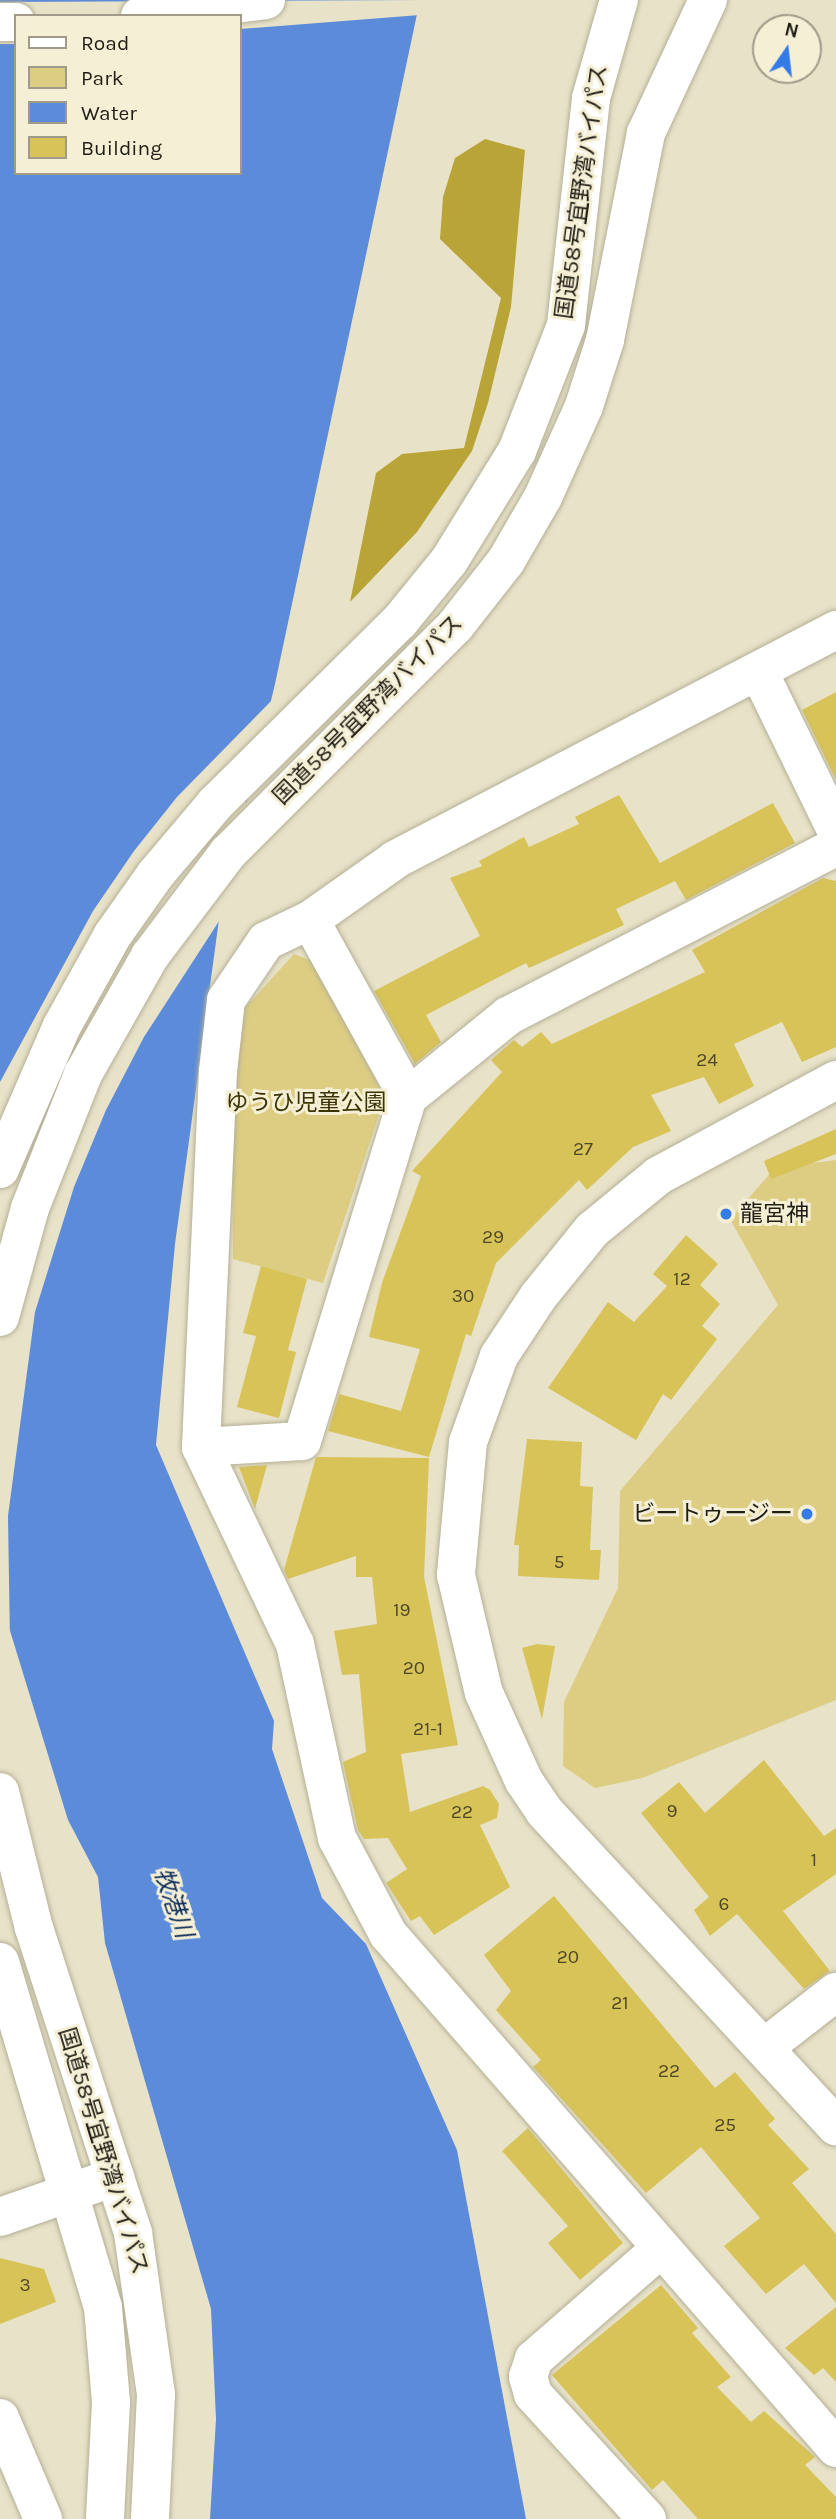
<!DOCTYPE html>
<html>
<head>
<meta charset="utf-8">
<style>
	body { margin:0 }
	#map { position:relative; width:836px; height:2519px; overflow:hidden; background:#e7e2c8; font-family:Karla,"Noto Sans JP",sans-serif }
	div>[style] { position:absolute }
	.green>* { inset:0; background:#dccd83 }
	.forest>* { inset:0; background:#b9a437 }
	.water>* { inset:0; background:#5b8bd9 }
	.pier>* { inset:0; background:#e7e2c8 }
	.building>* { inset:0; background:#d8c359 }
	.roads { filter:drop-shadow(0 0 2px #b4af96) drop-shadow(0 0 2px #b4af96) }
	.minor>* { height:38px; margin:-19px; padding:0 19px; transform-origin:19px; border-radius:19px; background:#fff }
	.highway>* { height:38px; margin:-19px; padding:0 19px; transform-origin:19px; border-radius:19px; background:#fff }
	.dots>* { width:19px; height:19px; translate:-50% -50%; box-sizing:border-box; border:4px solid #f4efd5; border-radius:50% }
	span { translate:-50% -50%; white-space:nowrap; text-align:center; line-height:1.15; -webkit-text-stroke:6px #f4efd5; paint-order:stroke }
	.number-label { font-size:19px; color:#4e4726 }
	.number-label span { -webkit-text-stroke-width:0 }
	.street-label { font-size:23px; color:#201e15 }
	.park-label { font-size:23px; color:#3c3304 }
	.poi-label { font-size:23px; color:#201e15 }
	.left { translate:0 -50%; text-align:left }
	.right { translate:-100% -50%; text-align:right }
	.water-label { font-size:24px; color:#0a2a5a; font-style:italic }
	.legend { position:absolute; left:14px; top:14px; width:228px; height:161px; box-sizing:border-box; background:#f4efd5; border:2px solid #9f9b88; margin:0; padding:9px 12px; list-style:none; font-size:21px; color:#201e15 }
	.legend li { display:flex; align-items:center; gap:14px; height:35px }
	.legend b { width:35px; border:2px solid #9f9b88 }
	.north { position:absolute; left:752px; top:14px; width:70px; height:70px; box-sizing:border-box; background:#f4efd5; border:2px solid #9f9b88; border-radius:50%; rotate:14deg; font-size:19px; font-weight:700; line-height:28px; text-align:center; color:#201e15 }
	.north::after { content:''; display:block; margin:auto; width:24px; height:32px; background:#357be8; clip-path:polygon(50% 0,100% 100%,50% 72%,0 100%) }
</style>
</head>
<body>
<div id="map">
	<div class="green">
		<i style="clip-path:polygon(294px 954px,312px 961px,385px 1097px,323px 1283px,233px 1259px,232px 1078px,244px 1009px)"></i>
		<i style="clip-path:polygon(836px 1160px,836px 1700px,642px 1778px,595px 1788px,563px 1766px,564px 1702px,618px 1588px,620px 1491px,778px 1305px,730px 1219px,775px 1168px)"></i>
	</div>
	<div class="forest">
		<i style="clip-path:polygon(485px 139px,525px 150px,511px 307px,488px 403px,472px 451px,417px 532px,350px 602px,376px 473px,402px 454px,464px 448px,501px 298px,440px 239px,443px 197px,455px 158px)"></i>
	</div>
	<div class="water">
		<i style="clip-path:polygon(evenodd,0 0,420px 0,275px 684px,220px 912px,175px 1244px,156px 1445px,274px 1721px,272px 1749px,322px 1898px,366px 1944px,457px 2150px,526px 2519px,210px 2519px,216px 2419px,211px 2309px,105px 1943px,98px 1877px,68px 1820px,0 1598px,0 0,16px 16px,240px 16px,240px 173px,16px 173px,16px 16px)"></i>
	</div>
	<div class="pier">
		<i style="clip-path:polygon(424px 0,420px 15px,240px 29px,240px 16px,16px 16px,16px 44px,0 44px,0 2px)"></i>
		<i style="clip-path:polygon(276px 696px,253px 791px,244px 800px,249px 806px,223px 915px,144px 1037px,106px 1110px,74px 1187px,35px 1312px,8px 1516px,10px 1642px,0 1610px,0 1082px,93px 911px,134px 851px,177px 797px)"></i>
	</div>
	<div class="building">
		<i style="clip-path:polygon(836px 692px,836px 780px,802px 710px)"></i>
		<i style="clip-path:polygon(619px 795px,660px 863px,773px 803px,795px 843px,686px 900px,675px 881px,616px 909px,624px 925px,529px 968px,526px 963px,426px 1015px,441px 1042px,415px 1064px,374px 991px,480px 936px,450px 878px,482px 866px,479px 861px,524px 837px,529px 847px,579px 824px,575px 817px)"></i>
		<i style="clip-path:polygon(823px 878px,836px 881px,836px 1047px,802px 1062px,782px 1022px,734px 1044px,754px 1086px,719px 1104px,704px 1077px,651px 1095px,671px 1131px,633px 1147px,587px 1190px,579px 1180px,496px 1263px,471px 1336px,466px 1334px,429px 1457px,328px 1431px,339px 1394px,401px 1411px,420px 1349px,369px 1337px,382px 1283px,421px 1176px,412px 1171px,502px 1072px,491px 1060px,514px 1040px,522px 1047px,541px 1032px,552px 1044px,705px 972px,692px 950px)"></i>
		<i style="clip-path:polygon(836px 1129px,836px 1154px,771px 1179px,764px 1161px)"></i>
		<i style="clip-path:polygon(686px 1235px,718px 1264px,700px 1285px,720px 1304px,702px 1326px,717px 1339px,671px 1400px,663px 1394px,636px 1440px,548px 1388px,608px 1302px,634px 1322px,667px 1286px,653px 1274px)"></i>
		<i style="clip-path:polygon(261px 1266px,307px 1279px,288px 1350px,296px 1352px,279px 1418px,237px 1407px,256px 1336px,243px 1333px)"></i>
		<i style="clip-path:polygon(527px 1439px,582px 1442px,580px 1486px,593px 1487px,590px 1550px,601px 1550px,599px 1580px,518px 1576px,519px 1545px,514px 1545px)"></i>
		<i style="clip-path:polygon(316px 1457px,429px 1458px,424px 1577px,458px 1745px,401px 1754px,410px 1812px,483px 1786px,490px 1790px,499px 1804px,497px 1818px,480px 1825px,510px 1887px,434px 1935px,420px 1916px,411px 1921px,386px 1883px,407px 1869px,388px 1838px,364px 1839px,358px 1830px,343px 1762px,366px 1752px,359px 1674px,342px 1675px,334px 1631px,377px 1624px,372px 1577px,356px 1577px,356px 1556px,288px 1579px,284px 1570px)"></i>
		<i style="clip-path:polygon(267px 1465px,255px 1509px,239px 1467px)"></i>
		<i style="clip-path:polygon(537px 1644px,555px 1646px,542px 1719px,522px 1648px)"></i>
		<i style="clip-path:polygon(764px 1760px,824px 1836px,836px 1828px,836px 1874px,783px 1911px,830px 1971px,804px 1989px,737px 1914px,710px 1936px,694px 1910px,709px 1897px,641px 1813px,679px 1782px,705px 1813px)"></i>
		<i style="clip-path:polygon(554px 1896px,715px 2088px,735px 2072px,775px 2119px,768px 2125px,809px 2169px,792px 2183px,836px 2234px,836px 2303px,804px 2264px,766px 2294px,724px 2246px,760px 2218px,701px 2147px,646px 2193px,533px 2067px,541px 2060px,496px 2010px,511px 1991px,484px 1955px)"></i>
		<i style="clip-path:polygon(528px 2128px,623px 2243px,580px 2280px,548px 2243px,568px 2226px,502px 2151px)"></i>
		<i style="clip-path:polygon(0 2258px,44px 2269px,56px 2302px,0 2324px)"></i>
		<i style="clip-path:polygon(661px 2285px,698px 2328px,692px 2333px,731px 2377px,717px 2387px,751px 2422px,764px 2411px,815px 2457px,805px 2465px,836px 2497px,836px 2519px,698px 2519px,663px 2480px,652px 2490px,552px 2375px)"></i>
		<i style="clip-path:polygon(836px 2307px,836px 2382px,823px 2368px,814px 2375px,785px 2348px)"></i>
	</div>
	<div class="roads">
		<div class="minor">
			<i style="left:836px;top:630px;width:497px;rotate:152.5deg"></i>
			<i style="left:395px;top:860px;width:104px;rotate:144.8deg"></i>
			<i style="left:310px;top:920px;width:49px;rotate:154.5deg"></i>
			<i style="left:266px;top:941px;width:71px;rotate:124.1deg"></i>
			<i style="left:226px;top:1000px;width:71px;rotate:96.4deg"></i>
			<i style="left:218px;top:1071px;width:376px;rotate:92.6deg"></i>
			<i style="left:201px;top:1447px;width:218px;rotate:64.5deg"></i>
			<i style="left:295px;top:1644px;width:198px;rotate:77.8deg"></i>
			<i style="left:337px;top:1838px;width:109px;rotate:62deg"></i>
			<i style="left:388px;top:1934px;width:682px;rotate:48.92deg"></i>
			<i style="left:760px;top:674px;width:174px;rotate:64deg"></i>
			<i style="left:310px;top:920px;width:202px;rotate:61deg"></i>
			<i style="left:836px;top:1080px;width:202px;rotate:151.7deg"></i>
			<i style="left:658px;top:1176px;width:85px;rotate:140.7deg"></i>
			<i style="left:592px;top:1230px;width:86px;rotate:128.9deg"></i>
			<i style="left:538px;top:1297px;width:71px;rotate:123.5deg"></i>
			<i style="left:499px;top:1356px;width:91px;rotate:109.8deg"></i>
			<i style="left:468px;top:1442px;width:134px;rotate:95.2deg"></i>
			<i style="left:456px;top:1575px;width:121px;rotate:76.7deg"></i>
			<i style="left:484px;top:1693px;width:97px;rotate:65.6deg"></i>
			<i style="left:524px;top:1781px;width:36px;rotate:56deg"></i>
			<i style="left:544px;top:1811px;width:430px;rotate:47.2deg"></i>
			<i style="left:201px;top:1447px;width:101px;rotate:-3.4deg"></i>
			<i style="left:302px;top:1441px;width:360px;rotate:-72.9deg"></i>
			<i style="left:408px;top:1097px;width:129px;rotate:-39deg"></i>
			<i style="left:508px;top:1016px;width:369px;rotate:-27.3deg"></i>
			<i style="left:765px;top:2047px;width:90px;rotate:-37.8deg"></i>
			<i style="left:0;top:2217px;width:122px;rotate:-19.2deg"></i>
			<i style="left:0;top:2418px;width:110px;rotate:66.9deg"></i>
			<i style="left:647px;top:2519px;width:169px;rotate:-132.4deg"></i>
			<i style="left:533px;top:2394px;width:18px;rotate:-106deg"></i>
			<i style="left:528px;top:2377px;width:19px;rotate:-72deg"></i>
			<i style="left:534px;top:2359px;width:166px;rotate:-41.1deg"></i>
		</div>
		<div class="highway">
			<i style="left:140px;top:16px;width:127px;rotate:-7.2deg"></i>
			<i style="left:0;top:22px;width:16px"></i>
			<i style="left:0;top:1169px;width:156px;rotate:-66.6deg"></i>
			<i style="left:62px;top:1026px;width:103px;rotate:-60.9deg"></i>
			<i style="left:112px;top:936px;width:75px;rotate:-54.8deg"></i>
			<i style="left:155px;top:875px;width:93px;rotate:-49.8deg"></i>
			<i style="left:215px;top:804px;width:260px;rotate:-44.7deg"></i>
			<i style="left:400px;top:621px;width:77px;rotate:-50.8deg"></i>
			<i style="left:449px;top:561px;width:129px;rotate:-58.3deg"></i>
			<i style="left:517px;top:451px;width:135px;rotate:-68.7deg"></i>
			<i style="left:566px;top:325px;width:228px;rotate:-83.7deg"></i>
			<i style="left:591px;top:98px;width:102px;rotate:-74.1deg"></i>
			<i style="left:0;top:1317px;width:113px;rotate:-74.6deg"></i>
			<i style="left:30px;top:1208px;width:144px;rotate:-68.4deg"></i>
			<i style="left:83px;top:1074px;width:136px;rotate:-60.4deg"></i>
			<i style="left:150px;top:956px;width:129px;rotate:-52.9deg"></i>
			<i style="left:228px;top:853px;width:321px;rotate:-45deg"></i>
			<i style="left:455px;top:626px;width:83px;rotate:-51.9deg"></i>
			<i style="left:506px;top:561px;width:74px;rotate:-60deg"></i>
			<i style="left:543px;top:497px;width:100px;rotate:-65.7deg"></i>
			<i style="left:584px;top:406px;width:69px;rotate:-72.3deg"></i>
			<i style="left:605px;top:340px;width:211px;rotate:-78.8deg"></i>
			<i style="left:646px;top:133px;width:147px;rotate:-65deg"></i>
			<i style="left:0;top:1792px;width:140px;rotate:76deg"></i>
			<i style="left:34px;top:1928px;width:321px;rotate:72deg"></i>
			<i style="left:133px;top:2233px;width:164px;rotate:81.9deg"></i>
			<i style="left:156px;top:2395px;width:124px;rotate:92.8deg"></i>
			<i style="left:0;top:1962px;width:360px;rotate:73.4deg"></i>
			<i style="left:103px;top:2307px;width:96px;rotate:85.2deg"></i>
			<i style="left:111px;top:2403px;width:116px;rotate:93deg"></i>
		</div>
	</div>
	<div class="dots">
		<i style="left:726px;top:1214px;background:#357be8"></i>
		<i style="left:807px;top:1514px;background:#357be8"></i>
	</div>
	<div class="number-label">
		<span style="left:707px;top:1061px">24</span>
		<span style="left:583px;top:1150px">27</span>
		<span style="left:493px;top:1238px">29</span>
		<span style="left:682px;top:1280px">12</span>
		<span style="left:463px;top:1297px">30</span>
		<span style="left:559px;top:1563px">5</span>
		<span style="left:402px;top:1611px">19</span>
		<span style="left:414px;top:1669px">20</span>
		<span style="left:428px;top:1730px">21-1</span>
		<span style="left:672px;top:1812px">9</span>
		<span style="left:462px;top:1813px">22</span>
		<span style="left:814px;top:1861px">1</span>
		<span style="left:724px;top:1905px">6</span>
		<span style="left:568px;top:1958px">20</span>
		<span style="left:620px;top:2004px">21</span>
		<span style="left:669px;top:2072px">22</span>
		<span style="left:725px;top:2126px">25</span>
		<span style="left:25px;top:2286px">3</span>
	</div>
	<div class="street-label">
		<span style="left:582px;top:192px;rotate:-82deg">国道58号宜野湾バイパス</span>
		<span style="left:368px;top:710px;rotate:-45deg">国道58号宜野湾バイパス</span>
		<span style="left:103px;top:2151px;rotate:73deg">国道58号宜野湾バイパス</span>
	</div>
	<div class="park-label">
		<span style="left:306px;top:1103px">ゆうひ児童公園</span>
	</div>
	<div class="poi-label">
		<span class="left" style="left:740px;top:1214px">龍宮神</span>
		<span class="right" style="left:793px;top:1514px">ビートゥージー</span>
	</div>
	<div class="water-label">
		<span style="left:173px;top:1903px;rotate:71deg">牧港川</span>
	</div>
	<ul class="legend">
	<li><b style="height:9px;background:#fff"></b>Road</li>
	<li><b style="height:19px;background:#dccd83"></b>Park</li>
	<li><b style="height:19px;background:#5b8bd9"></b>Water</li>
	<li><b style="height:19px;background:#d8c359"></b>Building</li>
	</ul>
	<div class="north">N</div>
</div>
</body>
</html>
